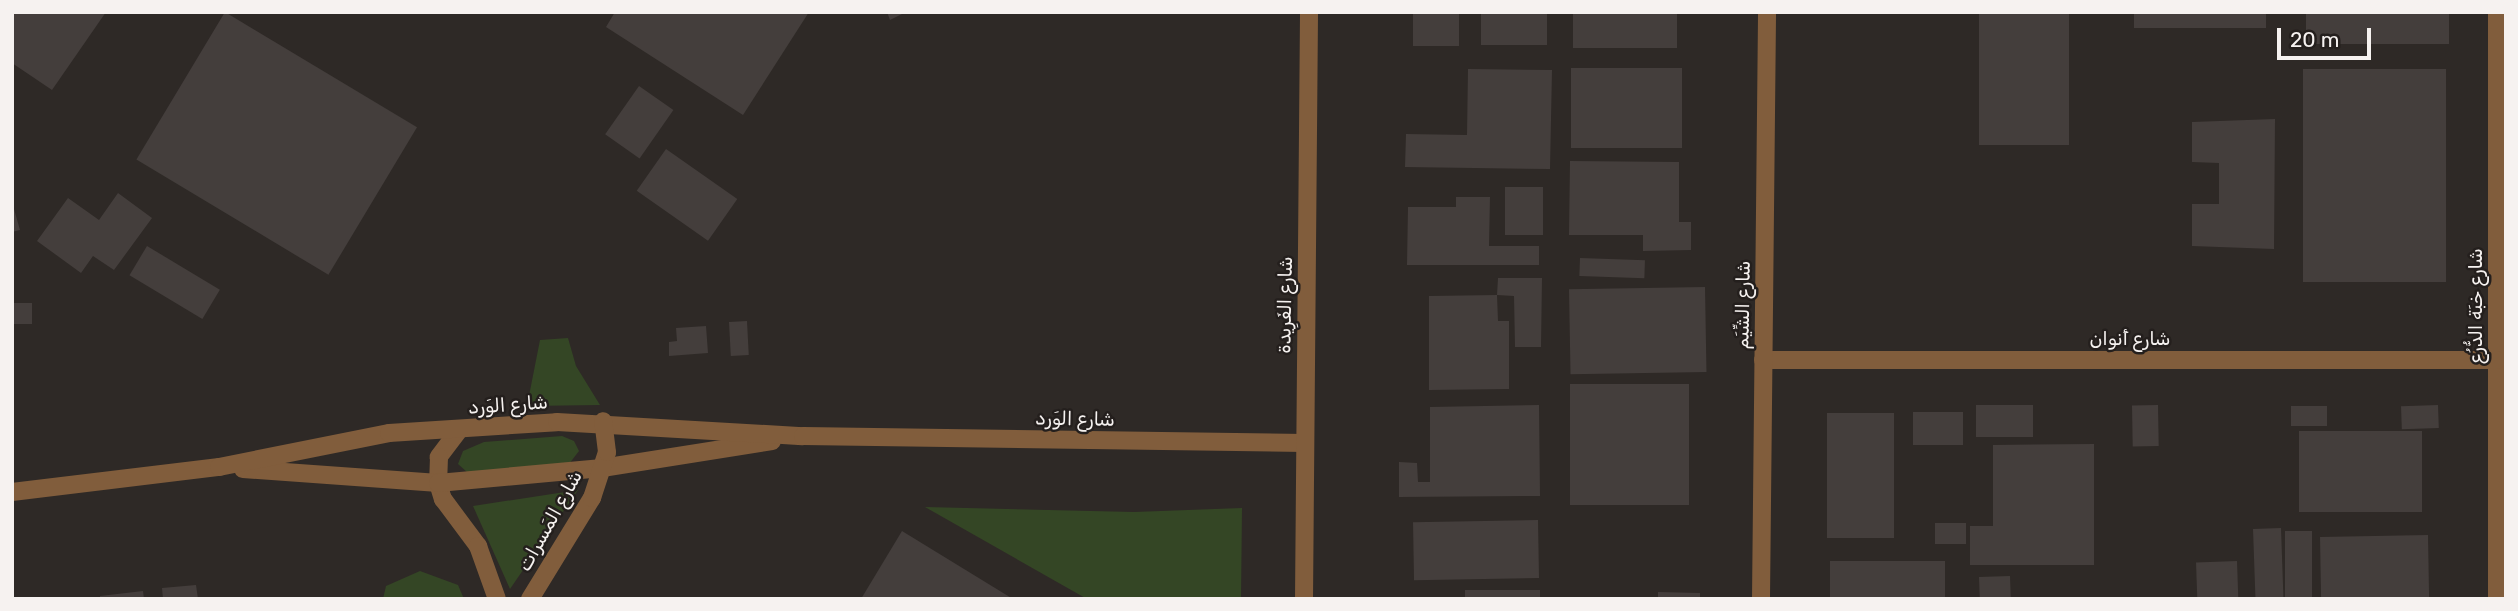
<!DOCTYPE html>
<html>
<head>
<meta charset="utf-8">
<style>
	body { margin:0 }
	#map { position:relative; width:2518px; height:611px; overflow:hidden; background:#2e2926; font-family:Rubik,Cairo,sans-serif }
	div>[style] { position:absolute }
	.green>* { inset:0; background:#344625 }
	.building>* { inset:0; background:#443e3c; transform-origin:0 0 }
	.minor>* { height:18px; margin:-9px; padding:0 9px; transform-origin:9px; border-radius:9px; background:#815d3c }
	span { translate:-50% -50%; white-space:nowrap; text-align:center; line-height:1.15; -webkit-text-stroke:5px #241f1d; paint-order:stroke }
	.street-label { font-size:19px; color:#f6f2f0 }
	.frame { position:absolute; inset:0; border:14px solid #f6f2f0; pointer-events:none }
	.scale { position:absolute; left:2277px; top:28px; width:94px; height:32px; box-sizing:border-box; border:4px solid #f6f2f0; border-top:0; padding-left:9px; font-size:21px; line-height:24px; white-space:nowrap; color:#f6f2f0; -webkit-text-stroke:5px #241f1d; paint-order:stroke }
</style>
</head>
<body>
<div id="map">
	<div class="green">
		<i style="clip-path:polygon(568px 338px,576px 366px,600px 405px,527px 406px,540px 340px)"></i>
		<i style="clip-path:polygon(562px 436px,574px 441px,579px 451px,569px 464px,468px 473px,458px 464px,463px 451px,484px 442px)"></i>
		<i style="clip-path:polygon(578px 490px,510px 589px,473px 506px)"></i>
		<i style="clip-path:polygon(925px 507px,1134px 512px,1242px 508px,1241px 599px,1087px 599px)"></i>
		<i style="clip-path:polygon(420px 571px,458px 585px,464px 599px,383px 599px,386px 586px)"></i>
	</div>
	<div class="building">
		<i style="clip-path:polygon(12px 12px,106px 12px,52px 90px,12px 63px)"></i>
		<i style="left:225px;top:12px;width:224px;height:172px;rotate:31deg"></i>
		<i style="clip-path:polygon(615px 12px,809px 12px,743px 115px,606px 27px)"></i>
		<i style="clip-path:polygon(887px 12px,906px 12px,890px 20px)"></i>
		<i style="left:1413px;top:12px;width:46px;height:34px"></i>
		<i style="left:1573px;top:12px;width:104px;height:36px"></i>
		<i style="left:1979px;top:12px;width:90px;height:133px"></i>
		<i style="left:2134px;top:12px;width:132px;height:16px"></i>
		<i style="left:2306px;top:12px;width:143px;height:32px"></i>
		<i style="left:1481px;top:13px;width:66px;height:32px"></i>
		<i style="left:1571px;top:68px;width:111px;height:80px"></i>
		<i style="clip-path:polygon(1468px 69px,1552px 70px,1550px 169px,1405px 167px,1406px 134px,1467px 135px)"></i>
		<i style="left:2303px;top:69px;width:143px;height:213px"></i>
		<i style="left:639px;top:86px;width:42px;height:59px;rotate:35deg"></i>
		<i style="clip-path:polygon(2275px 119px,2274px 249px,2192px 246px,2192px 204px,2219px 204px,2219px 163px,2192px 162px,2192px 122px)"></i>
		<i style="left:666px;top:149px;width:87px;height:51px;rotate:35deg"></i>
		<i style="clip-path:polygon(1570px 161px,1679px 162px,1679px 222px,1691px 222px,1691px 250px,1643px 251px,1643px 235px,1569px 235px)"></i>
		<i style="left:1505px;top:187px;width:38px;height:48px"></i>
		<i style="clip-path:polygon(118px 193px,152px 218px,114px 270px,93px 256px,81px 273px,37px 241px,68px 198px,99px 220px)"></i>
		<i style="clip-path:polygon(1456px 197px,1490px 197px,1489px 246px,1539px 246px,1539px 265px,1407px 265px,1408px 207px,1456px 207px)"></i>
		<i style="clip-path:polygon(12px 202px,20px 230px,12px 232px)"></i>
		<i style="left:147px;top:246px;width:85px;height:34px;rotate:31deg"></i>
		<i style="left:1580px;top:258px;width:65px;height:18px;rotate:2deg"></i>
		<i style="clip-path:polygon(1498px 278px,1542px 278px,1541px 347px,1515px 347px,1514px 296px,1497px 295px)"></i>
		<i style="left:1705px;top:287px;width:85px;height:136px;rotate:89deg"></i>
		<i style="clip-path:polygon(1497px 295px,1498px 321px,1509px 321px,1509px 389px,1429px 390px,1429px 296px)"></i>
		<i style="left:12px;top:303px;width:20px;height:21px"></i>
		<i style="left:747px;top:321px;width:34px;height:18px;rotate:87deg"></i>
		<i style="clip-path:polygon(706px 326px,708px 353px,669px 356px,669px 342px,677px 341px,676px 328px)"></i>
		<i style="left:1570px;top:384px;width:119px;height:121px"></i>
		<i style="clip-path:polygon(1539px 405px,1540px 496px,1399px 497px,1399px 462px,1417px 463px,1418px 482px,1430px 482px,1430px 407px)"></i>
		<i style="left:1976px;top:405px;width:57px;height:32px"></i>
		<i style="left:2158px;top:405px;width:41px;height:26px;rotate:89deg"></i>
		<i style="left:2438px;top:405px;width:23px;height:37px;rotate:88deg"></i>
		<i style="left:2327px;top:406px;width:20px;height:36px;rotate:90deg"></i>
		<i style="left:1963px;top:412px;width:33px;height:50px;rotate:90deg"></i>
		<i style="left:1827px;top:413px;width:67px;height:125px"></i>
		<i style="left:2422px;top:431px;width:81px;height:123px;rotate:90deg"></i>
		<i style="clip-path:polygon(2094px 444px,2094px 565px,1970px 565px,1970px 526px,1993px 526px,1993px 445px)"></i>
		<i style="left:1538px;top:520px;width:58px;height:125px;rotate:89deg"></i>
		<i style="left:1935px;top:523px;width:31px;height:21px"></i>
		<i style="left:2281px;top:528px;width:70px;height:28px;rotate:88deg"></i>
		<i style="clip-path:polygon(902px 531px,1013px 599px,861px 599px)"></i>
		<i style="left:2285px;top:531px;width:27px;height:68px"></i>
		<i style="left:2428px;top:535px;width:64px;height:108px;rotate:89deg"></i>
		<i style="left:1830px;top:561px;width:115px;height:38px"></i>
		<i style="left:2237px;top:561px;width:38px;height:41px;rotate:88deg"></i>
		<i style="left:2010px;top:576px;width:23px;height:31px;rotate:88deg"></i>
		<i style="clip-path:polygon(196px 585px,198px 599px,163px 599px,162px 588px)"></i>
		<i style="left:1465px;top:590px;width:75px;height:9px"></i>
		<i style="clip-path:polygon(143px 591px,144px 599px,100px 599px,100px 596px)"></i>
		<i style="clip-path:polygon(1658px 592px,1700px 593px,1700px 599px,1658px 599px)"></i>
	</div>
	<div class="minor">
		<i style="left:2497px;top:12px;width:587px;rotate:90deg"></i>
		<i style="left:1763px;top:360px;width:734px"></i>
		<i style="left:459px;top:430px;width:34px;rotate:127deg"></i>
		<i style="left:439px;top:457px;width:26px;rotate:92deg"></i>
		<i style="left:438px;top:483px;width:17px;rotate:73deg"></i>
		<i style="left:443px;top:499px;width:59px;rotate:53.3deg"></i>
		<i style="left:478px;top:546px;width:56px;rotate:70.3deg"></i>
		<i style="left:243px;top:469px;width:196px;rotate:4.1deg"></i>
		<i style="left:438px;top:483px;width:165px;rotate:-5.2deg"></i>
		<i style="left:602px;top:468px;width:172px;rotate:-9deg"></i>
		<i style="left:12px;top:492px;width:209px;rotate:-6.9deg"></i>
		<i style="left:219px;top:467px;width:173px;rotate:-11.3deg"></i>
		<i style="left:389px;top:433px;width:168px;rotate:-3.7deg"></i>
		<i style="left:557px;top:422px;width:246px;rotate:3.3deg"></i>
		<i style="left:803px;top:436px;width:502px;rotate:0.8deg"></i>
		<i style="left:530px;top:599px;width:119px;rotate:-58.5deg"></i>
		<i style="left:592px;top:498px;width:48px;rotate:-71.9deg"></i>
		<i style="left:607px;top:452px;width:31px;rotate:-97deg"></i>
		<i style="left:1304px;top:599px;width:587px;rotate:-89.51deg"></i>
		<i style="left:1761px;top:599px;width:587px;rotate:-89.41deg"></i>
	</div>
	<div class="street-label">
		<span style="left:1285px;top:305px;rotate:-89deg">شارع الفَرِيدة</span>
		<span style="left:1743px;top:305px;rotate:-89deg">شارع الشِّيَم</span>
		<span style="left:2476px;top:306px;rotate:-90deg">شارع خبَة الدُّرُع</span>
		<span style="left:2130px;top:339px">شارع أَنوان</span>
		<span style="left:508px;top:405px;rotate:-4deg">شارع الوَرد</span>
		<span style="left:1075px;top:419px;rotate:1deg">شارع الوَرد</span>
		<span style="left:550px;top:521px;rotate:-61deg">شارع المَسرات</span>
	</div>
	<div class="frame"></div>
	<div class="scale">20 m</div>
</div>
</body>
</html>
